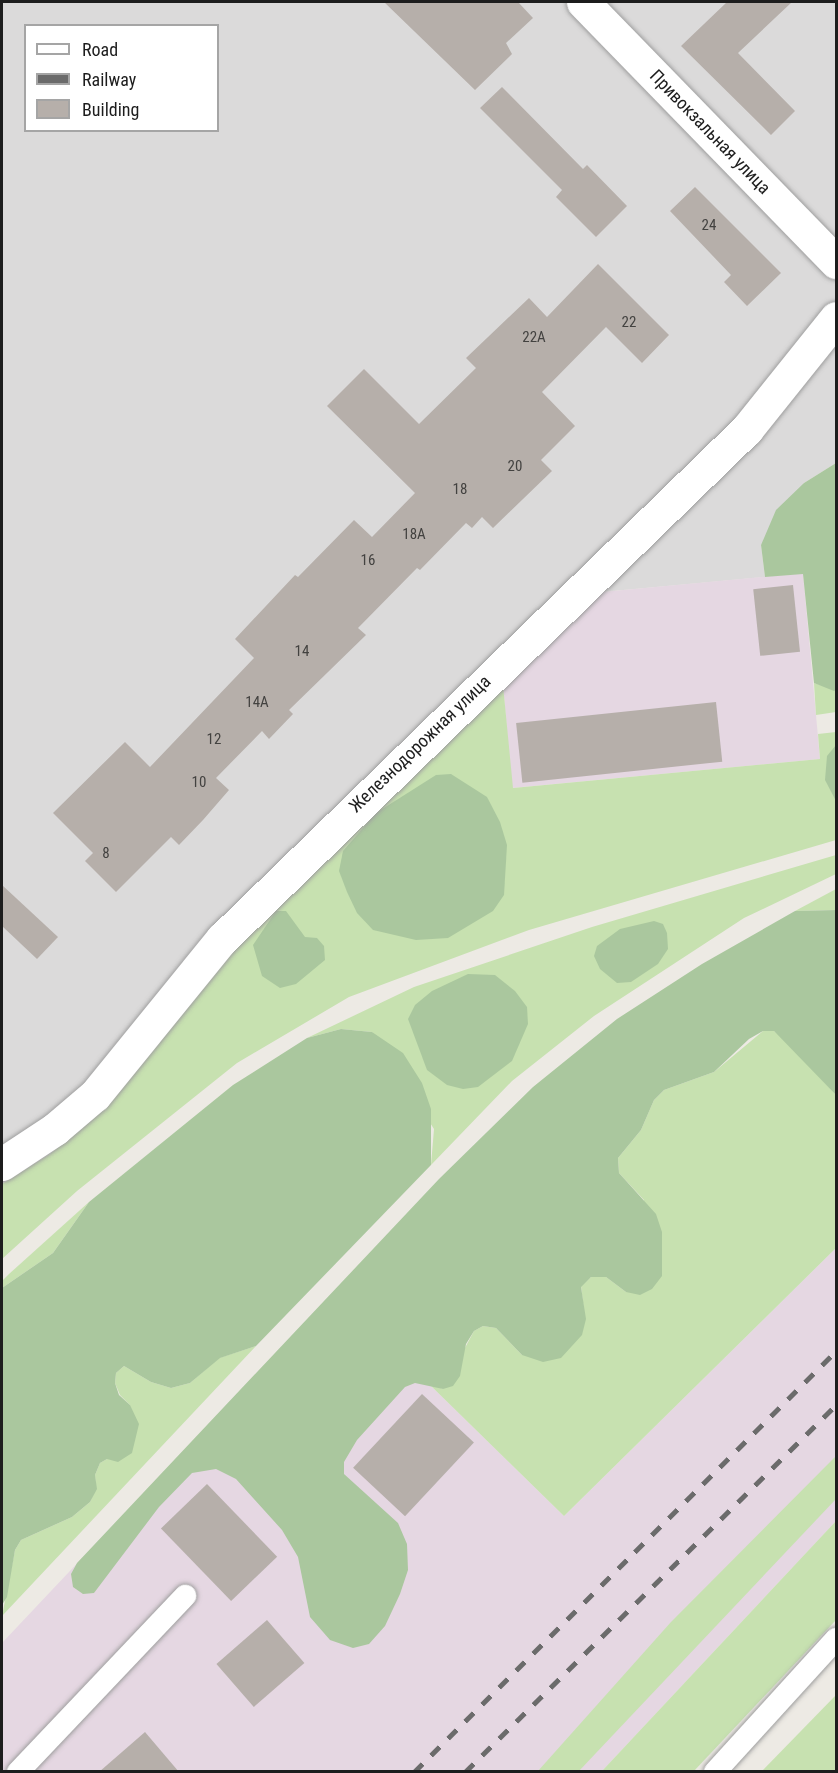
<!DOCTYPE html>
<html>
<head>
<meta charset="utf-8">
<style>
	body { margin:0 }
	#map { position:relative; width:838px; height:1773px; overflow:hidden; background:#edeae4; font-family:"Roboto Condensed",sans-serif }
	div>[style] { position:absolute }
	.residential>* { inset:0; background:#dbdada }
	.industrial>* { inset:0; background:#e5d7e2 }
	.grass>* { inset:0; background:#c7e1b0 }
	.forest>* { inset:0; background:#aac79e }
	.building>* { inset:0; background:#b6afaa; transform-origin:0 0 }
	.roads { filter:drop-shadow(0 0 2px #9e9e9e) drop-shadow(0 0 2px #9e9e9e) }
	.lane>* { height:22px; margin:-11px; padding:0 11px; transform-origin:11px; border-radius:11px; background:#fff }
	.street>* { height:33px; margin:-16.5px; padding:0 16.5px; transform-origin:16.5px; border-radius:16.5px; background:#fff }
	.rail>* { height:4.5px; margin-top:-2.25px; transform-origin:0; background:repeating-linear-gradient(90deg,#6b6b6b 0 12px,transparent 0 24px) }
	span { translate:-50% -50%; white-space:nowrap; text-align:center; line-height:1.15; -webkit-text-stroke:6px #fff; paint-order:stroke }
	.number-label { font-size:15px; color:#434240 }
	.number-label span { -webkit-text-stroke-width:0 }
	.street-label { font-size:18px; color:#1d1d1d }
	.frame { position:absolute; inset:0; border:3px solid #1d1d1d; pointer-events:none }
	.legend { position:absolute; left:24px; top:24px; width:195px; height:108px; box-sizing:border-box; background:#fff; border:2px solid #a5a5a5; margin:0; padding:8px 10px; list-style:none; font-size:18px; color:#1d1d1d }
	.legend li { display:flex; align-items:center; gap:12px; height:30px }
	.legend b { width:30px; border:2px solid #a5a5a5 }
</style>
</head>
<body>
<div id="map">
	<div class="residential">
		<i style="clip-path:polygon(evenodd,2px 2px,836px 2px,836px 463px,804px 483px,761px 545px,765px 577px,602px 592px,126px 1079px,110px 1103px,50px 1154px,2px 1184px,2px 2px,26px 26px,218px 26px,218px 130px,26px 130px,26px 26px)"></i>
	</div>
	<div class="industrial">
		<i style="clip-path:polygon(803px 573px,820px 759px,512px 788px,503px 685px,602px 592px)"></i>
		<i style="clip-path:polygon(836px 1248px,836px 1521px,602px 1771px,2px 1771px,2px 1643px,334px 1291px,564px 1516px)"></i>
	</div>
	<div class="grass">
		<i style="clip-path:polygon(814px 683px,836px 690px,836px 712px,816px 715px)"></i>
		<i style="clip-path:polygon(503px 685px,513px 788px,820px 759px,818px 734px,836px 732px,836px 840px,529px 930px,349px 997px,237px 1063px,77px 1191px,2px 1259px,2px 1184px,50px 1154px,110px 1103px,192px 990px)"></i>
		<i style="clip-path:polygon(836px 855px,836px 874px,744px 918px,594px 1016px,512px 1081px,431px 1165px,434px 1129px,372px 1032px,341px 1029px,307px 1038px,414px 987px,592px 927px)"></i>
		<i style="clip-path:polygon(836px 889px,836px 910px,795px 911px)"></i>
		<i style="clip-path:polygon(763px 1031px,774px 1031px,788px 1042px,836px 1095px,836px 1248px,564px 1516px,428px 1383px,443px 1389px,474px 1331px,483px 1326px,496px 1328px,522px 1355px,585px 1319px,581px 1286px,591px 1277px,606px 1277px,626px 1292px,644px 1200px,619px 1173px,618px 1158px,641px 1130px,654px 1100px,664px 1090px,714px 1072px)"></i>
		<i style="clip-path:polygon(89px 1202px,53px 1253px,2px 1288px,2px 1281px,9px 1274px)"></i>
		<i style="clip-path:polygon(256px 1346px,2px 1616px,15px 1550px,21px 1540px,72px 1517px,90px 1502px,96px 1489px,95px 1475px,100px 1463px,107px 1459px,130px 1405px,120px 1395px,115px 1383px,116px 1373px,124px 1366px,151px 1382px,171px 1388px,190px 1383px,219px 1358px)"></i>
		<i style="clip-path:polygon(836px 1456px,836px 1499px,579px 1771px,538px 1771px,671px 1622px)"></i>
		<i style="clip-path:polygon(836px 1521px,836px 1620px,694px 1771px,602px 1771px)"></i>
		<i style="clip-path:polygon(836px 1695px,836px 1771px,762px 1771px)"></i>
	</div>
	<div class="forest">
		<i style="clip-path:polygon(836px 463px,836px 690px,834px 691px,814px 683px,803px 574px,765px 577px,761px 545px,776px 510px,804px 483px)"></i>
		<i style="clip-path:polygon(836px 745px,836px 801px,825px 780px,827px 756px)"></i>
		<i style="clip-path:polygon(451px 774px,487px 797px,500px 822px,507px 845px,504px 895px,493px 911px,448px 938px,416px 940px,373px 930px,357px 913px,347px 892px,339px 871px,343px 851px,376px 813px,436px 775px)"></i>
		<i style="clip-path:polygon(836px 910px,836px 1095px,774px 1031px,763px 1031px,749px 1039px,714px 1072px,664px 1090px,654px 1100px,641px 1130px,618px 1158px,619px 1173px,656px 1214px,662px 1232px,662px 1276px,652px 1289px,640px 1295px,626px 1292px,606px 1277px,591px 1277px,581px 1287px,586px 1319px,582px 1335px,561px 1358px,543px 1362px,522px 1355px,496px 1328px,483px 1326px,474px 1331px,466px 1344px,460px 1376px,453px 1386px,443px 1389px,415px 1383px,405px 1387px,357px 1440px,344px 1462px,344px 1474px,398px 1523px,407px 1544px,408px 1570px,400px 1594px,385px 1626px,369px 1644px,353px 1648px,330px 1640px,310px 1617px,298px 1557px,282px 1530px,236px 1479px,216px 1469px,192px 1473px,159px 1507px,94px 1593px,83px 1594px,73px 1587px,71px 1574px,77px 1563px,439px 1179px,533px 1087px,617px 1019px,702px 964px,795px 911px)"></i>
		<i style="clip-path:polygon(276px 911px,286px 911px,305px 937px,317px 938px,324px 946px,325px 960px,296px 984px,280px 988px,262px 976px,253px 945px)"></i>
		<i style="clip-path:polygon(654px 921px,663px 924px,667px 933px,668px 949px,658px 964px,631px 982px,617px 983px,600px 969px,594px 956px,597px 946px,620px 929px)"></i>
		<i style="clip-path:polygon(468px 974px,495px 975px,515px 991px,527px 1007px,528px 1024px,512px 1061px,478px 1087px,463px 1089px,447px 1085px,427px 1070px,408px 1019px,415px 1005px,432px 991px)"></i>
		<i style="clip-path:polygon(341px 1029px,372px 1032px,403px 1053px,422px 1083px,431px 1109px,431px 1165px,256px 1346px,220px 1358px,190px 1383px,171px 1388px,151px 1382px,124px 1366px,116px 1373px,115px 1383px,119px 1395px,130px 1405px,139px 1424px,132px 1453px,118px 1462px,107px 1459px,100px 1463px,95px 1475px,97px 1489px,90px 1502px,72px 1517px,21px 1540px,15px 1550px,7px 1597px,2px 1605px,2px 1288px,53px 1253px,89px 1202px,233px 1085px,307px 1038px)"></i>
	</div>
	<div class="building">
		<i style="clip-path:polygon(384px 2px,518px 2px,533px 18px,506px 43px,512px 54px,475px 90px)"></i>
		<i style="clip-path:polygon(727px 2px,792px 2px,738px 53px,795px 111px,771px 135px,681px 46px)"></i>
		<i style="clip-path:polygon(502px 87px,583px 169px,587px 165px,627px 206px,596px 237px,556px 197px,562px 190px,480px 108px)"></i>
		<i style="clip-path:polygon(695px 187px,781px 273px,747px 306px,724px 282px,731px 275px,670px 211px)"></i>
		<i style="clip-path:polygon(598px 264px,669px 335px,642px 363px,606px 327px,542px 392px,575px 426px,541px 460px,552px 471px,493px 528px,482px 517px,472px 528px,466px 523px,420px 570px,417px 568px,358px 628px,366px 635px,289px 710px,293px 714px,269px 739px,262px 731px,216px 778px,229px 790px,203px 820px,179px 845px,171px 837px,116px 892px,85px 861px,93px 853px,53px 813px,125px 742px,150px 767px,254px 658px,235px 639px,295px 575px,298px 577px,354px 520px,372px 537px,415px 493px,327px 406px,364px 369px,419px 424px,476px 368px,466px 358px,529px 298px,547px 317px)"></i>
		<i style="left:793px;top:585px;width:67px;height:40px;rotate:84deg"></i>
		<i style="left:716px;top:702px;width:60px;height:201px;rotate:84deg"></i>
		<i style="clip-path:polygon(2px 885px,58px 937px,37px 959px,2px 926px)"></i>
		<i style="left:422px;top:1394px;width:71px;height:101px;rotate:43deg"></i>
		<i style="left:207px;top:1484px;width:101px;height:64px;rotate:46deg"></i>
		<i style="left:267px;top:1620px;width:57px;height:67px;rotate:49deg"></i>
		<i style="clip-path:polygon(145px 1732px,179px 1772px,99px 1772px)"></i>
	</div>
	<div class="roads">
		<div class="lane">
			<i style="left:18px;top:1772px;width:243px;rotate:-46.5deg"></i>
			<i style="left:715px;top:1772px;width:180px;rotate:-47.7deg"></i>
		</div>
		<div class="street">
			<i style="left:583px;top:2px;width:363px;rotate:45.8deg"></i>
			<i style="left:2px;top:1164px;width:64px;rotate:-33.4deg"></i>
			<i style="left:55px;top:1129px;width:52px;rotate:-40.4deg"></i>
			<i style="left:95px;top:1095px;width:201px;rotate:-50.9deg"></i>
			<i style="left:222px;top:939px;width:732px;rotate:-44.17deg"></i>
			<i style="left:747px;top:429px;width:142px;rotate:-51.3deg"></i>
		</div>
	</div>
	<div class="rail">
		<i style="left:414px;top:1772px;width:596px;rotate:-44.93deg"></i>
		<i style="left:465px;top:1772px;width:522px;rotate:-44.69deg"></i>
	</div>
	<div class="number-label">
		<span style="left:709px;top:226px">24</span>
		<span style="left:629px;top:323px">22</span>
		<span style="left:534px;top:338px">22А</span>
		<span style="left:515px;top:467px">20</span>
		<span style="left:460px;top:490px">18</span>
		<span style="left:414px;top:535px">18А</span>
		<span style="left:368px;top:561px">16</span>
		<span style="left:302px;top:652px">14</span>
		<span style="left:257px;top:703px">14А</span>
		<span style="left:214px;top:740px">12</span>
		<span style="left:199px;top:783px">10</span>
		<span style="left:106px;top:854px">8</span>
	</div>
	<div class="street-label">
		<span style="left:710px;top:132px;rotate:46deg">Привокзальная улица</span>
		<span style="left:420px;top:744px;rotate:-44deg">Железнодорожная улица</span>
	</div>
	<div class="frame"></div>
	<ul class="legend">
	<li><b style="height:8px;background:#fff"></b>Road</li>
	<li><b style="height:8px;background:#6b6b6b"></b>Railway</li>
	<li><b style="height:16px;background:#b6afaa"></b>Building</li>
	</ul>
</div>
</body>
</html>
